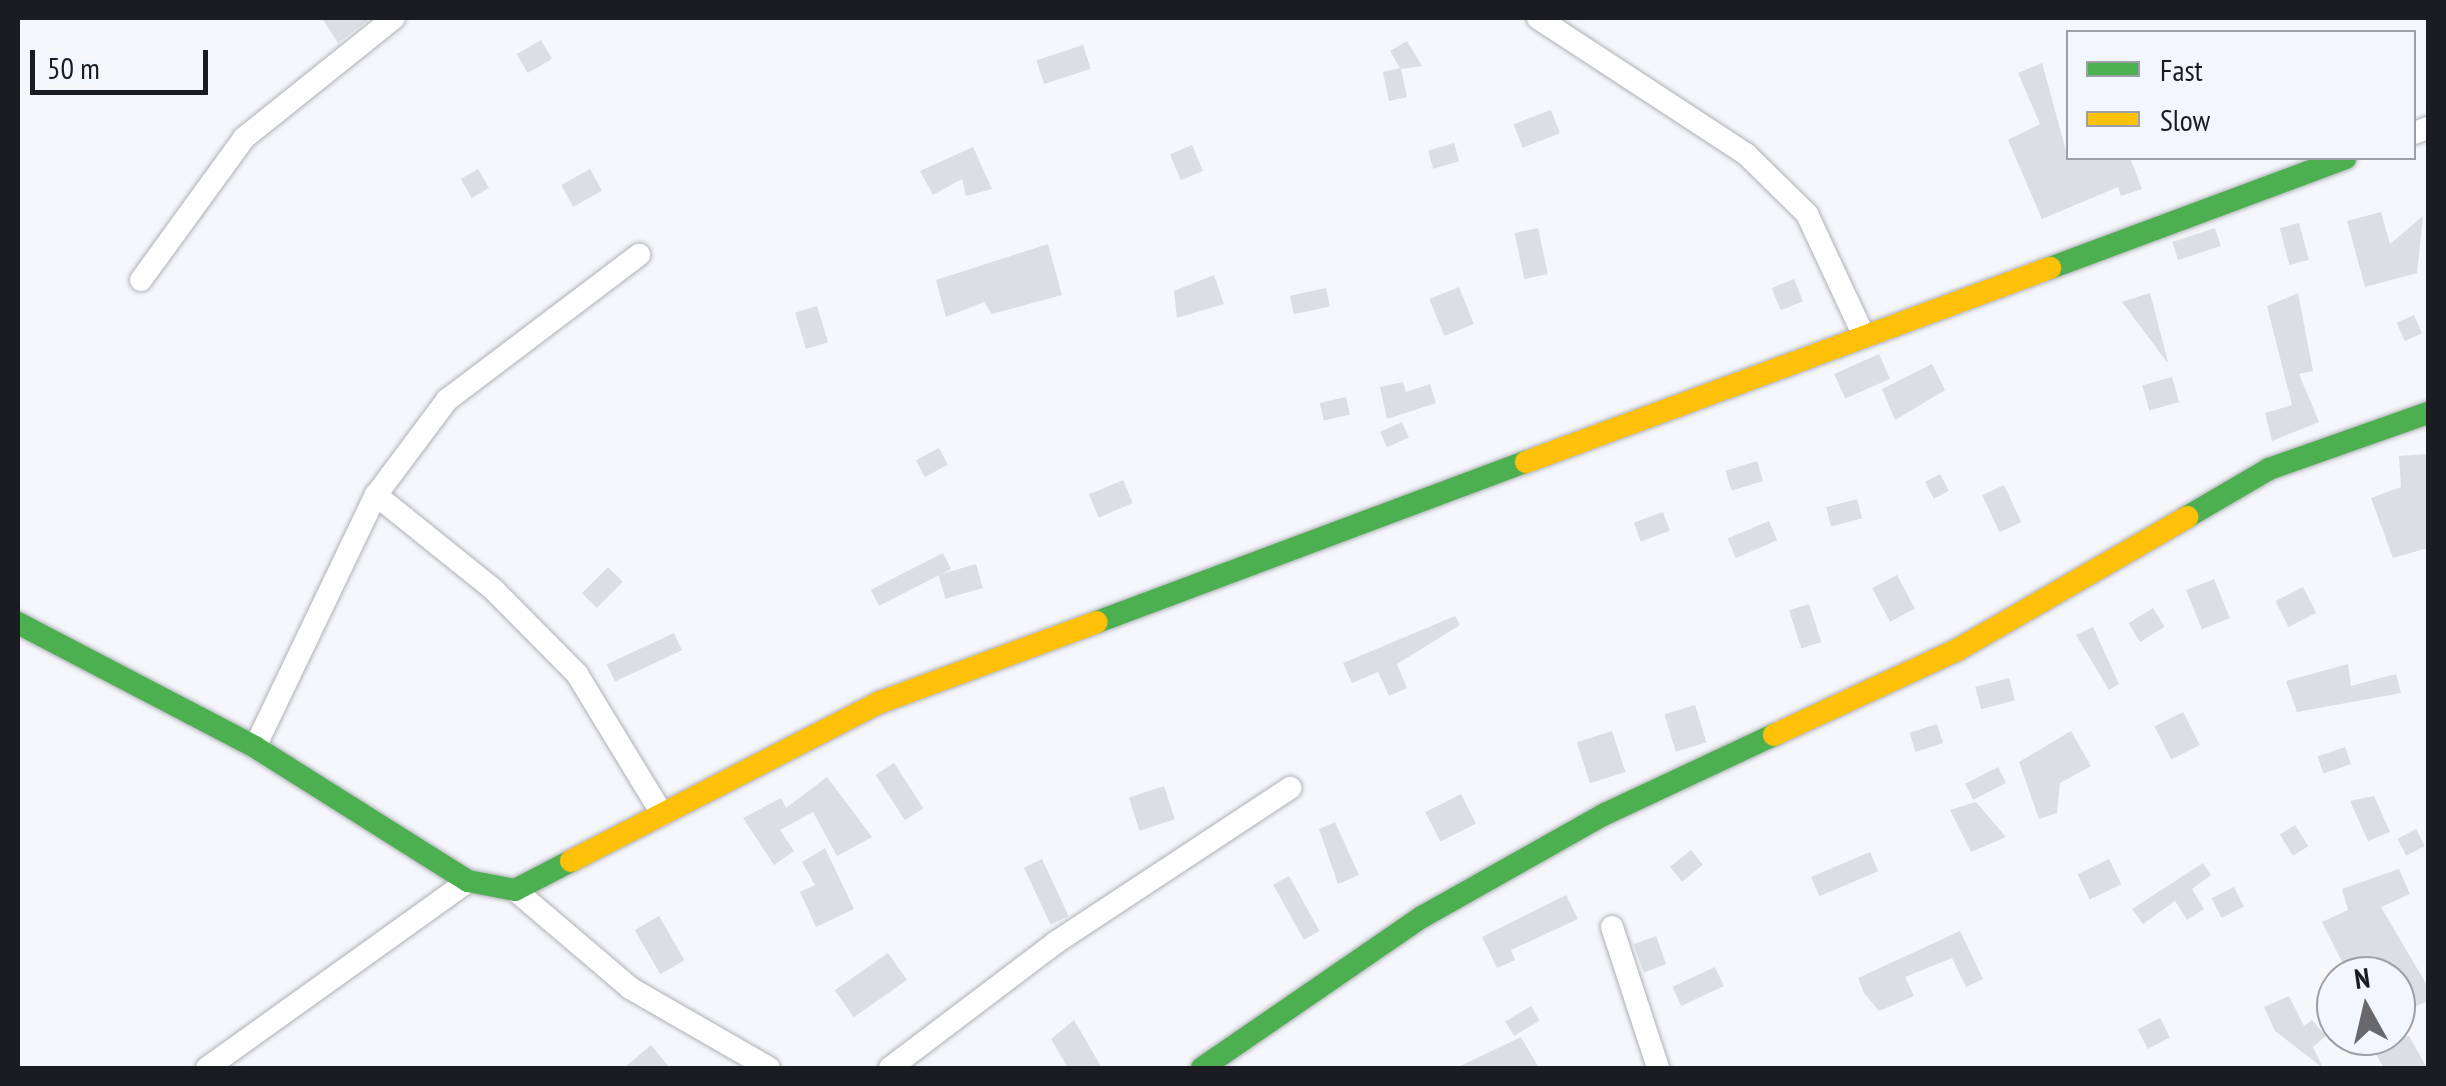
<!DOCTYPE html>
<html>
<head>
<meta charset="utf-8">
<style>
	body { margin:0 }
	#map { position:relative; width:2446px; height:1086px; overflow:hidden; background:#f5f7fb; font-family:"PT Sans Narrow",sans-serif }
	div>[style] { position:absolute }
	.building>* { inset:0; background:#dbdee2; transform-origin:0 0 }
	.roads { filter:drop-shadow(0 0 2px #afb1b5) drop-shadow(0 0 2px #afb1b5) }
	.street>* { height:22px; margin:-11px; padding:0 11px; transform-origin:11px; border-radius:11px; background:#fefefe }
	.fast>* { height:22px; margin:-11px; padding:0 11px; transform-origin:11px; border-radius:11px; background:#4caf50 }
	.slow>* { height:22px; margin:-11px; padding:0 11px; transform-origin:11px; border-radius:11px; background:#ffc107 }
	span { translate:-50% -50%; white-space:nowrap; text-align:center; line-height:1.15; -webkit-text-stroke:8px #f2f6fe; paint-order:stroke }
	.frame { position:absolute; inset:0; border:20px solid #1a1c21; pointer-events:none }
	.legend { position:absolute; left:2066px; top:30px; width:350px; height:130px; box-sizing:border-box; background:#f2f6fe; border:2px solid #9c9fa6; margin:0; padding:12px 18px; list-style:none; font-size:30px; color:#1a1c21 }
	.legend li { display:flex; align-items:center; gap:20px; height:50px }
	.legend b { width:50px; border:2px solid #9c9fa6 }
	.north { position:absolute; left:2316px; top:956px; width:100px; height:100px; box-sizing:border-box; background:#f2f6fe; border:2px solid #9c9fa6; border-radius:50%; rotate:352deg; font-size:28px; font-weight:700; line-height:40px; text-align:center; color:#1a1c21 }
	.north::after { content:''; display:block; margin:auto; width:35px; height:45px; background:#67696d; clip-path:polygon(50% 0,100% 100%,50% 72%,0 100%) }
	.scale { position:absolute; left:30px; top:50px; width:178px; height:45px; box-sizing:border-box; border:5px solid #1a1c21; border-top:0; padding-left:12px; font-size:30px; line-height:35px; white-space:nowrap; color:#1a1c21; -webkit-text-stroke:8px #f2f6fe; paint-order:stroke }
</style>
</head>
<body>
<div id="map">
	<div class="building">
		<i style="clip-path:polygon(322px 18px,371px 18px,338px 43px)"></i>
		<i style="left:541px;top:40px;width:22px;height:28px;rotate:60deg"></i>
		<i style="clip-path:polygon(1407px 41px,1422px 66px,1401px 69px,1407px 97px,1389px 101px,1383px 72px,1400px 68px,1390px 51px)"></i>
		<i style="left:1083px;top:45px;width:25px;height:49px;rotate:72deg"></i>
		<i style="clip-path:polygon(2042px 63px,2068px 158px,2130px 158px,2142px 189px,2121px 196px,2118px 187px,2042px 219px,2008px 140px,2040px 124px,2018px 73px)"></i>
		<i style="left:1551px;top:110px;width:25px;height:40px;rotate:69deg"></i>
		<i style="left:1454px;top:143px;width:19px;height:27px;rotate:74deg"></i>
		<i style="left:1192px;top:145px;width:28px;height:24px;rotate:67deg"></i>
		<i style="clip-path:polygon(973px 147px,992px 189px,966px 196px,962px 179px,933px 195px,920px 171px)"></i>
		<i style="left:478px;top:169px;width:22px;height:20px;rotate:60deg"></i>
		<i style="left:590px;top:169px;width:25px;height:33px;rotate:61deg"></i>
		<i style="clip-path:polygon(2381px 212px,2390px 244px,2423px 216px,2417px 273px,2365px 287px,2347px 221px)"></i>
		<i style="left:2299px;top:223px;width:38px;height:20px;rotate:75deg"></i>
		<i style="left:1538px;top:228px;width:47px;height:24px;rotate:78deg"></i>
		<i style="left:2215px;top:228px;width:19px;height:45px;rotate:72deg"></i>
		<i style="clip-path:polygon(1048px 244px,1062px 295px,992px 314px,984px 302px,946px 317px,936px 280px)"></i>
		<i style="clip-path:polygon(1214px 275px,1224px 304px,1177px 318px,1174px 291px)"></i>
		<i style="left:1794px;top:279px;width:24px;height:24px;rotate:68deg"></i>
		<i style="left:1459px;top:287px;width:40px;height:32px;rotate:68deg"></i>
		<i style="left:1326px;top:288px;width:19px;height:37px;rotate:78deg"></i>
		<i style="clip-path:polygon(2150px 293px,2168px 362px,2167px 362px,2122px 302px)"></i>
		<i style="clip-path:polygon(2298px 293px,2313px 371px,2299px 374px,2319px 422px,2272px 441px,2265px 413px,2292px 405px,2267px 306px)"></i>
		<i style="left:817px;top:306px;width:38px;height:23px;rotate:73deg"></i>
		<i style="left:2414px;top:315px;width:20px;height:19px;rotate:66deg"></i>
		<i style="left:1879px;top:354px;width:27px;height:49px;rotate:66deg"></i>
		<i style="clip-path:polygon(1932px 364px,1945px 390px,1895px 420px,1882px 389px)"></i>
		<i style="left:2172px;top:377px;width:26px;height:31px;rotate:74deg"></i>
		<i style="clip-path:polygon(1403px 382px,1406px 392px,1430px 384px,1436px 403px,1387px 419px,1380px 387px)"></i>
		<i style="left:1346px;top:397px;width:18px;height:27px;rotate:77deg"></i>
		<i style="left:1402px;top:422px;width:17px;height:24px;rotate:66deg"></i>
		<i style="left:939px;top:448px;width:19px;height:26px;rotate:62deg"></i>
		<i style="clip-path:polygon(2427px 454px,2428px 548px,2393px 558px,2371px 498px,2401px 487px,2399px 456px)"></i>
		<i style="left:1757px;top:461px;width:21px;height:33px;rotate:73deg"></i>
		<i style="left:1940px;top:474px;width:19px;height:17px;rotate:62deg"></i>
		<i style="left:1123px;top:480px;width:25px;height:37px;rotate:67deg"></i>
		<i style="left:2004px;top:485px;width:41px;height:24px;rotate:65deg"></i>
		<i style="left:1857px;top:499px;width:20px;height:32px;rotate:75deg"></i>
		<i style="left:1663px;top:512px;width:20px;height:31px;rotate:70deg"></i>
		<i style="left:1769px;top:521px;width:21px;height:45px;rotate:67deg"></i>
		<i style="left:943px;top:553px;width:18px;height:81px;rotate:63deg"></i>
		<i style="left:976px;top:564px;width:25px;height:39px;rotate:74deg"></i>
		<i style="left:608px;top:567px;width:21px;height:37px;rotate:45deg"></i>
		<i style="left:1897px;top:575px;width:38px;height:28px;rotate:62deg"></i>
		<i style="left:2214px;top:579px;width:42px;height:30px;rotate:68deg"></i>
		<i style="left:2303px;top:587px;width:29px;height:31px;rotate:63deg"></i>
		<i style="left:1809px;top:604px;width:40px;height:21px;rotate:72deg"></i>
		<i style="left:2153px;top:608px;width:22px;height:29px;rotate:58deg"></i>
		<i style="clip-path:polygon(1455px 616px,1460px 625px,1397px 664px,1407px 688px,1389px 696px,1378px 672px,1352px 683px,1343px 663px)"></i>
		<i style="clip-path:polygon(2093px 627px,2119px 684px,2109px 690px,2076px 635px)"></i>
		<i style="left:674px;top:633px;width:19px;height:74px;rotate:65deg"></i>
		<i style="clip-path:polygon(2348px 664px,2351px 686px,2396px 674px,2401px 693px,2297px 712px,2286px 681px)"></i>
		<i style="left:2009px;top:678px;width:23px;height:35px;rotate:75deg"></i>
		<i style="left:1695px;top:705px;width:39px;height:32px;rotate:73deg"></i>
		<i style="left:2183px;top:712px;width:37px;height:32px;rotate:63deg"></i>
		<i style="left:1937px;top:724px;width:20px;height:29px;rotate:72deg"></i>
		<i style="left:1612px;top:731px;width:43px;height:37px;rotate:72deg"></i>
		<i style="clip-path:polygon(2071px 731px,2091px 766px,2060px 783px,2057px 813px,2039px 819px,2019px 762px)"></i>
		<i style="left:2345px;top:747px;width:18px;height:29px;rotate:71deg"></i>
		<i style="left:894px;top:763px;width:54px;height:22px;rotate:57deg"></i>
		<i style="left:1998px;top:767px;width:18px;height:37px;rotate:63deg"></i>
		<i style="clip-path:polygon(827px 777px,872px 837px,837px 856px,813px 812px,780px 830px,794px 851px,774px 865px,743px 818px,781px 798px,786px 808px)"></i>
		<i style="left:1164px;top:786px;width:35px;height:37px;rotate:72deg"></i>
		<i style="left:1461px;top:794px;width:33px;height:40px;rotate:63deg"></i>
		<i style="clip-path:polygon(2374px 796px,2390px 832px,2368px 841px,2350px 801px)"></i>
		<i style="clip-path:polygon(1976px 802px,2006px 837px,1971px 852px,1950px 810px)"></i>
		<i style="clip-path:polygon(1335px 822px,1359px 875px,1338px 884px,1319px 829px)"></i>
		<i style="left:2295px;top:825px;width:25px;height:18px;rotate:58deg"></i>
		<i style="left:2416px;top:829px;width:19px;height:21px;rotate:62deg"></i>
		<i style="clip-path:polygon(825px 848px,854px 909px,816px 927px,800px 892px,815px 885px,802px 862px)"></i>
		<i style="left:1691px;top:850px;width:19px;height:27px;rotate:51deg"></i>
		<i style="left:1870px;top:852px;width:21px;height:64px;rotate:67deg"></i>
		<i style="left:1042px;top:859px;width:63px;height:20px;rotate:65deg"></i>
		<i style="left:2109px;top:859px;width:28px;height:35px;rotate:64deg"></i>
		<i style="clip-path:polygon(2203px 863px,2211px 875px,2192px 889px,2204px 909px,2187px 920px,2175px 901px,2143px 924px,2132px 909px)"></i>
		<i style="clip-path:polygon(2399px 869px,2410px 894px,2381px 907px,2428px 987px,2428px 1001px,2412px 1008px,2398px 976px,2349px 976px,2322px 922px,2348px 910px,2342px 889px)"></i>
		<i style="left:1289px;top:876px;width:63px;height:18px;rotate:61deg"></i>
		<i style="left:2234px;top:887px;width:22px;height:25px;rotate:63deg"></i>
		<i style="clip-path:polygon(1566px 895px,1578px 919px,1511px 950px,1515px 960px,1497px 968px,1482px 937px)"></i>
		<i style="left:659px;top:916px;width:51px;height:28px;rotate:60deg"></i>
		<i style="clip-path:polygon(1960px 931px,1983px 979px,1966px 987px,1952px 958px,1905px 977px,1914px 996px,1879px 1011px,1864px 993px,1858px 978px)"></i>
		<i style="left:1656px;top:936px;width:30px;height:24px;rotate:70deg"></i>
		<i style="left:888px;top:953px;width:33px;height:65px;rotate:55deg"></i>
		<i style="left:1715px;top:967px;width:21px;height:47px;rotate:65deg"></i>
		<i style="clip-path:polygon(2289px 996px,2304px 1026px,2312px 1020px,2326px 1036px,2313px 1047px,2323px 1068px,2275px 1031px,2264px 1007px)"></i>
		<i style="left:1531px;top:1006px;width:17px;height:30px;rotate:59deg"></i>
		<i style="left:2160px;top:1018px;width:22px;height:25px;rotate:63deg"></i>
		<i style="clip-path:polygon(1074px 1020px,1102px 1068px,1068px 1068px,1051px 1039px)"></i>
		<i style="clip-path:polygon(2365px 1036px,2409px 1036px,2427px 1068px,2384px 1068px)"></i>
		<i style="clip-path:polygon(1521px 1037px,1539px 1068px,1456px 1068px)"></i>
		<i style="clip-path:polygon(651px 1045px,670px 1068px,624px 1068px)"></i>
	</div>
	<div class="roads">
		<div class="street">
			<i style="left:1538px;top:18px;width:249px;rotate:33.2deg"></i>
			<i style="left:1746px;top:154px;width:86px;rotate:44.5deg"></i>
			<i style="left:1807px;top:214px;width:132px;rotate:65deg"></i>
			<i style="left:2414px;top:133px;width:15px;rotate:-20deg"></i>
			<i style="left:141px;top:280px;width:175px;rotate:-54deg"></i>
			<i style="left:244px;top:138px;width:192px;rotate:-38.7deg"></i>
			<i style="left:376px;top:495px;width:151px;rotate:38.8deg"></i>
			<i style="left:494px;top:590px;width:118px;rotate:45.3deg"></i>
			<i style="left:577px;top:674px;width:164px;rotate:58.7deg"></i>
			<i style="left:255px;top:747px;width:280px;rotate:-64.4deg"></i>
			<i style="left:376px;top:495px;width:119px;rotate:-53.2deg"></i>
			<i style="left:447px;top:400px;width:241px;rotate:-37.1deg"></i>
			<i style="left:515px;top:890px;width:151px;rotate:40.4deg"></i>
			<i style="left:630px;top:988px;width:160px;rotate:29.9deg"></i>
			<i style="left:1612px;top:927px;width:148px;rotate:71.9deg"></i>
			<i style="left:207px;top:1068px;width:321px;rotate:-35.6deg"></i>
			<i style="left:890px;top:1068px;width:207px;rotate:-37.1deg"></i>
			<i style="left:1055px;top:943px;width:282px;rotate:-33.4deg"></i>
		</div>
		<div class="fast">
			<i style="left:2050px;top:268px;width:315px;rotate:-20.4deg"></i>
			<i style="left:2187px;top:517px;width:95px;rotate:-30.3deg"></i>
			<i style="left:2269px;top:469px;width:169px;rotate:-19.4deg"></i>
			<i style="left:1097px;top:622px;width:458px;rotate:-20.5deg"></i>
			<i style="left:18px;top:623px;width:267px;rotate:27.6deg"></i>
			<i style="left:255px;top:747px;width:252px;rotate:32.2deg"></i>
			<i style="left:468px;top:881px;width:48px;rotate:10.8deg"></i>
			<i style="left:515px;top:890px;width:63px;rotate:-27.4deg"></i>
			<i style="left:1202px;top:1068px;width:267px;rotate:-34.5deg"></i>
			<i style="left:1422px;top:917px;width:210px;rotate:-29.4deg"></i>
			<i style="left:1605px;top:814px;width:187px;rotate:-25.1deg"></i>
		</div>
		<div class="slow">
			<i style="left:1526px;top:462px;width:559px;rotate:-20.32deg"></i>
			<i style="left:1774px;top:735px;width:202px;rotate:-24.9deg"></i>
			<i style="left:1957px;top:650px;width:266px;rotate:-30deg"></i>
			<i style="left:571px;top:861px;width:345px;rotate:-27.2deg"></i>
			<i style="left:878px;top:703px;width:233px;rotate:-20.3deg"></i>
		</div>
	</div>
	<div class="frame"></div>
	<ul class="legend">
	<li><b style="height:12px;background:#4caf50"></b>Fast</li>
	<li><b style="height:12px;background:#ffc107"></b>Slow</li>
	</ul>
	<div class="north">N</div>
	<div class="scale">50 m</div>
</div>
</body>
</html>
